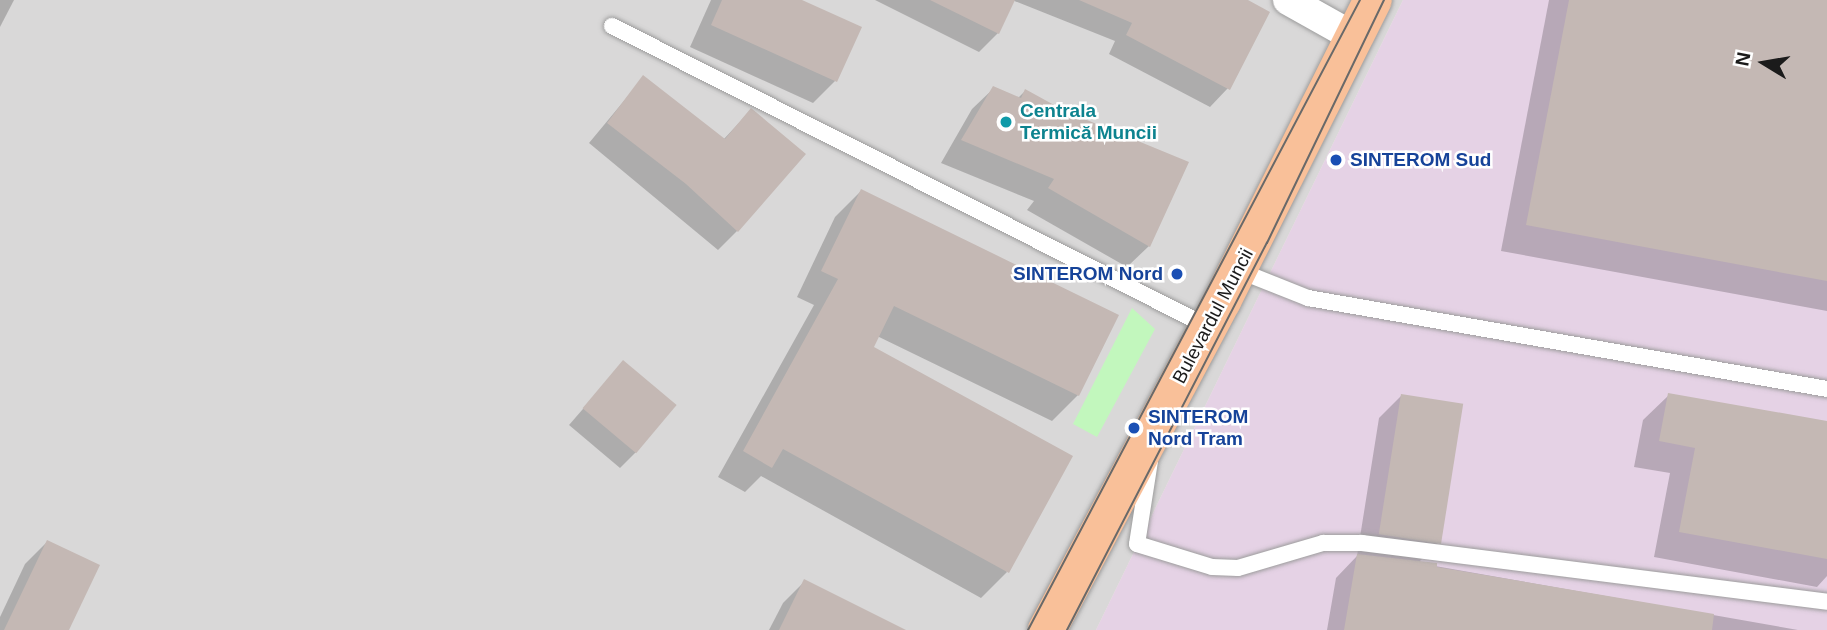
<!DOCTYPE html>
<html>
<head>
<meta charset="utf-8">
<style>
	body { margin:0 }
	#map { position:relative; width:1827px; height:630px; overflow:hidden; background:#ece7e0; font-family:Arial,sans-serif }
	div>[style] { position:absolute }
	.residential>* { inset:0; background:#d9d8d8 }
	.industrial>* { inset:0; background:#e5d2e5 }
	.park>* { inset:0; background:#c2f7bd }
	.shadow>* { inset:0; background:#0003 }
	.building>* { inset:0; background:#c4b8b4; transform-origin:0 0 }
	.roads { filter:drop-shadow(0 0 2px #9c9c9c) drop-shadow(0 0 2px #9c9c9c) }
	.lane>* { height:16px; margin:-8px; padding:0 8px; transform-origin:8px; border-radius:8px; background:#fff }
	.street>* { height:30px; margin:-15px; padding:0 15px; transform-origin:15px; border-radius:15px; background:#fff }
	.primary>* { height:38px; margin:-19px; padding:0 19px; transform-origin:19px; border-radius:19px; background:#f9c099 }
	.tram>* { height:2px; margin:-1px; padding:0 1px; transform-origin:1px; border-radius:1px; background:#696969 }
	.dots>* { width:19px; height:19px; translate:-50% -50%; box-sizing:border-box; border:4px solid #fff; border-radius:50% }
	span { translate:-50% -50%; white-space:nowrap; text-align:center; line-height:1.15; -webkit-text-stroke:5px #fff; paint-order:stroke }
	.culture-label { font-size:19px; color:#0d838f; font-weight:700 }
	.left { translate:0 -50%; text-align:left }
	.transit-label { font-size:19px; color:#164399; font-weight:700 }
	.right { translate:-100% -50%; text-align:right }
	.street-label { font-size:19px; color:#1b1b1b }
	.north { position:absolute; left:1729px; top:28px; width:70px; height:70px; -webkit-text-stroke:5px #fff; paint-order:stroke; rotate:281deg; font-size:19px; font-weight:700; line-height:28px; text-align:center; color:#1b1b1b }
	.north::after { content:''; display:block; margin:auto; width:24px; height:32px; background:#1b1b1b; clip-path:polygon(50% 0,100% 100%,50% 72%,0 100%) }
</style>
</head>
<body>
<div id="map">
	<div class="residential">
		<i style="clip-path:polygon(0 0,1403px 0,1096px 630px,0 630px)"></i>
	</div>
	<div class="industrial">
		<i style="clip-path:polygon(1403px 0,1827px 0,1827px 630px,1096px 630px)"></i>
	</div>
	<div class="park">
		<i style="clip-path:polygon(1132px 308px,1155px 329px,1097px 437px,1073px 424px)"></i>
	</div>
	<div class="shadow">
		<i style="clip-path:polygon(0 0,14px 0,0 27px)"></i>
		<i style="clip-path:polygon(711px 0,798px 0,860px 27px,835px 81px,813px 103px,690px 47px)"></i>
		<i style="clip-path:polygon(875px 0,1244px 0,1228px 88px,1210px 107px,1109px 54px,1115px 41px,1012px 0,998px 33px,979px 52px)"></i>
		<i style="clip-path:polygon(1549px 0,1827px 0,1827px 311px,1501px 251px)"></i>
		<i style="clip-path:polygon(643px 78px,723px 140px,751px 110px,737px 231px,718px 250px,589px 143px)"></i>
		<i style="clip-path:polygon(994px 88px,1018px 98px,1025px 91px,1149px 246px,1127px 267px,1027px 210px,1034px 201px,941px 163px,972px 109px)"></i>
		<i style="clip-path:polygon(861px 191px,1078px 395px,1052px 421px,877px 336px,871px 347px,1007px 572px,981px 598px,761px 476px,745px 492px,718px 477px,814px 305px,797px 297px,835px 217px)"></i>
		<i style="clip-path:polygon(623px 363px,636px 452px,620px 468px,569px 425px)"></i>
		<i style="clip-path:polygon(1669px 395px,1827px 423px,1827px 576px,1817px 587px,1654px 557px,1670px 473px,1634px 467px,1643px 420px)"></i>
		<i style="clip-path:polygon(1401px 396px,1439px 542px,1418px 563px,1798px 630px,1327px 630px,1336px 578px,1357px 556px,1379px 418px)"></i>
		<i style="clip-path:polygon(47px 542px,67px 630px,0 630px,0 617px,25px 564px)"></i>
		<i style="clip-path:polygon(805px 581px,902px 630px,769px 630px,783px 603px)"></i>
	</div>
	<div class="building">
		<i style="clip-path:polygon(722px 0,802px 0,862px 27px,837px 82px,711px 25px)"></i>
		<i style="clip-path:polygon(930px 0,1015px 0,999px 34px)"></i>
		<i style="clip-path:polygon(1079px 0,1248px 0,1270px 12px,1230px 90px,1126px 35px,1132px 23px)"></i>
		<i style="clip-path:polygon(1569px 0,1827px 0,1827px 281px,1526px 225px)"></i>
		<i style="clip-path:polygon(643px 75px,725px 139px,751px 108px,806px 154px,738px 232px,686px 184px,607px 123px)"></i>
		<i style="clip-path:polygon(993px 86px,1021px 98px,1025px 89px,1065px 111px,1189px 162px,1150px 247px,1048px 188px,1054px 179px,961px 140px)"></i>
		<i style="clip-path:polygon(861px 189px,1119px 315px,1079px 396px,894px 306px,874px 347px,1073px 456px,1009px 573px,783px 449px,772px 468px,743px 451px,838px 279px,821px 271px)"></i>
		<i style="left:623px;top:360px;width:70px;height:63px;rotate:40deg"></i>
		<i style="clip-path:polygon(1668px 393px,1827px 421px,1827px 559px,1679px 532px,1695px 448px,1659px 441px)"></i>
		<i style="left:1401px;top:394px;width:63px;height:142px;rotate:9deg"></i>
		<i style="clip-path:polygon(47px 540px,100px 565px,69px 630px,4px 630px)"></i>
		<i style="clip-path:polygon(1357px 554px,1437px 563px,1437px 567px,1714px 614px,1712px 630px,1344px 630px)"></i>
		<i style="clip-path:polygon(804px 579px,906px 630px,779px 630px)"></i>
	</div>
	<div class="roads">
		<div class="lane">
			<i style="left:612px;top:26px;width:669px;rotate:26.76deg"></i>
			<i style="left:1235px;top:269px;width:79px;rotate:21.7deg"></i>
			<i style="left:1308px;top:298px;width:527px;rotate:9.94deg"></i>
			<i style="left:1150px;top:461px;width:84px;rotate:98.9deg"></i>
			<i style="left:1137px;top:544px;width:78px;rotate:17deg"></i>
			<i style="left:1212px;top:567px;width:26px;rotate:2deg"></i>
			<i style="left:1238px;top:568px;width:89px;rotate:-16.4deg"></i>
			<i style="left:1323px;top:543px;width:39px"></i>
			<i style="left:1362px;top:543px;width:469px;rotate:7.2deg"></i>
		</div>
		<div class="street">
			<i style="left:1288px;top:0;width:76px;rotate:29.3deg"></i>
		</div>
		<div class="primary">
			<i style="left:1047px;top:630px;width:373px;rotate:-62deg"></i>
			<i style="left:1222px;top:301px;width:337px;rotate:-63.4deg"></i>
		</div>
	</div>
	<div class="tram">
		<i style="left:1028px;top:630px;width:712px;rotate:-62.21deg"></i>
		<i style="left:1067px;top:630px;width:436px;rotate:-62.7deg"></i>
		<i style="left:1267px;top:243px;width:270px;rotate:-64.3deg"></i>
	</div>
	<div class="dots">
		<i style="left:1006px;top:122px;background:#0f9aa8"></i>
		<i style="left:1336px;top:160px;background:#1a4fb4"></i>
		<i style="left:1177px;top:274px;background:#1a4fb4"></i>
		<i style="left:1134px;top:428px;background:#1a4fb4"></i>
	</div>
	<div class="culture-label">
		<span class="left" style="left:1020px;top:122px">Centrala<br>Termică Muncii</span>
	</div>
	<div class="transit-label">
		<span class="left" style="left:1350px;top:160px">SINTEROM Sud</span>
		<span class="right" style="left:1163px;top:274px">SINTEROM Nord</span>
		<span class="left" style="left:1148px;top:428px">SINTEROM<br>Nord Tram</span>
	</div>
	<div class="street-label">
		<span style="left:1213px;top:316px;rotate:-62deg">Bulevardul Muncii</span>
	</div>
	<div class="north">N</div>
</div>
</body>
</html>
